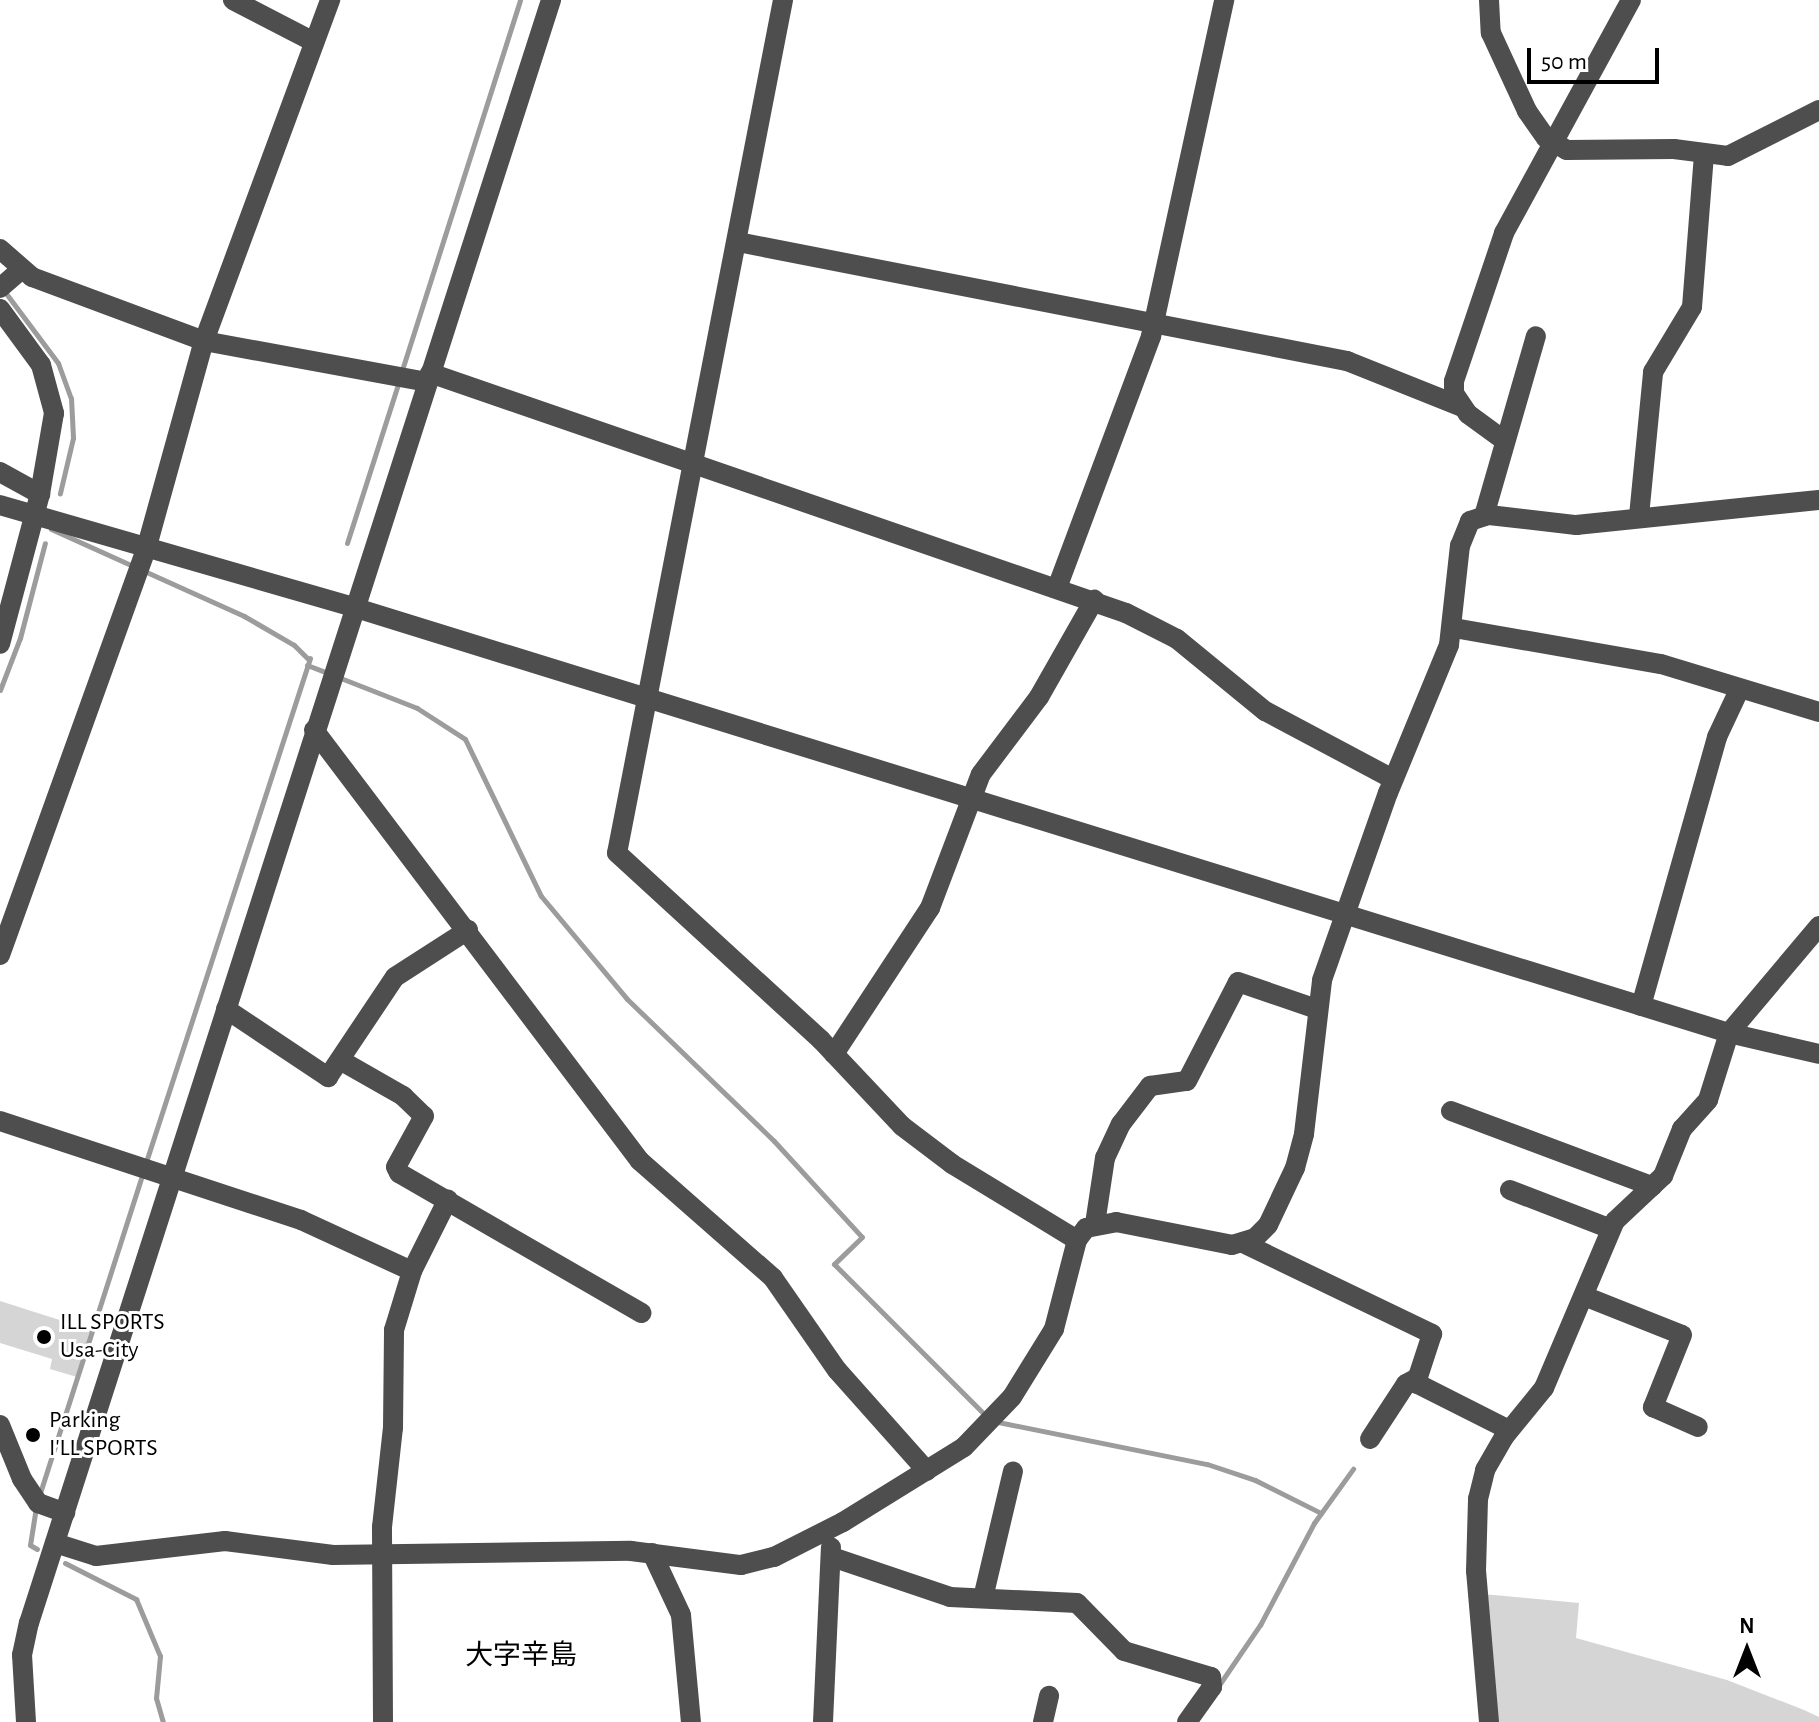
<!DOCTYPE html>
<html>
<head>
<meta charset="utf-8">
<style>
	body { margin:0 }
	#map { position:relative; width:1819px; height:1722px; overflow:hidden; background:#fff; font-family:"Alegreya Sans","Noto Sans JP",sans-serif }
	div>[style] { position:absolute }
	.green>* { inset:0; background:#d5d5d5 }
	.stream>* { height:5px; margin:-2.5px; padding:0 2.5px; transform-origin:2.5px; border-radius:2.5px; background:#9c9c9c }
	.minor>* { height:20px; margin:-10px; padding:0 10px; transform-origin:10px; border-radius:10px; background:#4e4e4e }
	.dots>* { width:22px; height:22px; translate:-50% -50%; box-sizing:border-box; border:4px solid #fff; border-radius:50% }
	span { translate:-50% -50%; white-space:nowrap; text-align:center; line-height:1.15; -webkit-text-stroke:6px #fff; paint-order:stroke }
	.poi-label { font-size:24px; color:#000 }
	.left { translate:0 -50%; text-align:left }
	.quarter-label { font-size:28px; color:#000 }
	.north { position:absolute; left:1707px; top:1610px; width:80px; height:80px; -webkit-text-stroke:6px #fff; paint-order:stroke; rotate:0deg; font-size:22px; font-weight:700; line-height:32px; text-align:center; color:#000 }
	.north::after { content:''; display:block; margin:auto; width:28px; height:36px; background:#000; clip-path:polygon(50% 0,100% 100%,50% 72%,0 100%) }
	.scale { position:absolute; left:1527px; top:48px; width:132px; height:36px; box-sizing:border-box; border:4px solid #000; border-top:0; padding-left:10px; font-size:24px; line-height:28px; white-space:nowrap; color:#000; -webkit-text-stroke:6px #fff; paint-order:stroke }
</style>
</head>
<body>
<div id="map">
	<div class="green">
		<i style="clip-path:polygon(0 1301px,91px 1330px,77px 1377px,50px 1369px,52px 1359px,0 1343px)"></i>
		<i style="clip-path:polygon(1483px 1594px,1579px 1603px,1576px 1638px,1727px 1680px,1804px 1710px,1819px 1717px,1819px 1722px,1494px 1722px)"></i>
	</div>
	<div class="stream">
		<i style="left:5px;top:292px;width:89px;rotate:53.3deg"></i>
		<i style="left:58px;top:363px;width:37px;rotate:70deg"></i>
		<i style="left:71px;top:398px;width:40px;rotate:87.1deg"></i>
		<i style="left:73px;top:438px;width:57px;rotate:103.3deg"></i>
		<i style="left:402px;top:370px;width:388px;rotate:-72.3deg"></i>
		<i style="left:51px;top:529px;width:90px;rotate:24.3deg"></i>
		<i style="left:347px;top:543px;width:167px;rotate:-72.2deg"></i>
		<i style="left:142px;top:570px;width:112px;rotate:24.3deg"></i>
		<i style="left:244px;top:616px;width:58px;rotate:30.1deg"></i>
		<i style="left:294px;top:645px;width:21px;rotate:45deg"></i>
		<i style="left:307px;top:665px;width:22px;rotate:21deg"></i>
		<i style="left:338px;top:677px;width:85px;rotate:21.4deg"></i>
		<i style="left:417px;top:708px;width:57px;rotate:32.9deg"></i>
		<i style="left:465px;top:739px;width:174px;rotate:64.2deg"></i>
		<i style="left:541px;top:896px;width:134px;rotate:50.1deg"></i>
		<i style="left:627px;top:999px;width:204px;rotate:44deg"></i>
		<i style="left:774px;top:1141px;width:130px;rotate:47.5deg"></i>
		<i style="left:862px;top:1237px;width:39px;rotate:136deg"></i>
		<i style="left:834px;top:1264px;width:214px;rotate:45deg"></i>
		<i style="left:0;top:690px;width:56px;rotate:-69deg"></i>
		<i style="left:20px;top:638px;width:98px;rotate:-75.3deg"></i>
		<i style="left:145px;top:1165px;width:533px;rotate:-71.97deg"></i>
		<i style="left:998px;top:1422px;width:213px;rotate:11.4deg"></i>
		<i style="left:1207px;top:1464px;width:51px;rotate:18.4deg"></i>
		<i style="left:1255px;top:1480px;width:74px;rotate:26.6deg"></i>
		<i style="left:40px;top:1493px;width:334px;rotate:-72.2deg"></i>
		<i style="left:36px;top:1507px;width:38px;rotate:99deg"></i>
		<i style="left:30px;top:1545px;width:8px;rotate:30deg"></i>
		<i style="left:65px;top:1563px;width:80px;rotate:26.9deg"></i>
		<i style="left:136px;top:1599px;width:62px;rotate:67.2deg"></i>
		<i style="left:160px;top:1656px;width:42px;rotate:95.4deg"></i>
		<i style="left:156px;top:1698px;width:25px;rotate:74deg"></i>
		<i style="left:1219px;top:1685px;width:73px;rotate:-55.7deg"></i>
		<i style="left:1260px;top:1625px;width:115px;rotate:-62.1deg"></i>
		<i style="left:1314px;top:1523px;width:67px;rotate:-54.2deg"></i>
	</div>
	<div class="minor">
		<i style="left:233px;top:0;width:91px;rotate:27.4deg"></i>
		<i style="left:783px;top:0;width:869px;rotate:101.01deg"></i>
		<i style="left:617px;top:853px;width:277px;rotate:42.5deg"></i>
		<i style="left:821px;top:1040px;width:118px;rotate:46.7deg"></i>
		<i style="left:902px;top:1126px;width:63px;rotate:37.2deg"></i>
		<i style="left:952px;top:1164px;width:146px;rotate:31.3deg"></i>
		<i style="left:1489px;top:0;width:33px;rotate:87deg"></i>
		<i style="left:1491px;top:33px;width:86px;rotate:65.2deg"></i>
		<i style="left:1527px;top:111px;width:33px;rotate:55deg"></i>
		<i style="left:1546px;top:138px;width:24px;rotate:30deg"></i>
		<i style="left:1567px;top:150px;width:107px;rotate:-0.5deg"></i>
		<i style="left:1674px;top:149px;width:54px;rotate:7.4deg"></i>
		<i style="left:1728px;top:156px;width:102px;rotate:-26.8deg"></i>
		<i style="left:738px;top:242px;width:621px;rotate:11.06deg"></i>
		<i style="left:1347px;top:361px;width:124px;rotate:21.8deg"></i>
		<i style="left:0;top:249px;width:43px;rotate:41.2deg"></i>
		<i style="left:32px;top:277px;width:184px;rotate:20.4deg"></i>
		<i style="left:204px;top:341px;width:227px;rotate:10.4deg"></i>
		<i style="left:0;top:288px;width:28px;rotate:-41deg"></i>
		<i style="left:0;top:309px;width:69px;rotate:53.8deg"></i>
		<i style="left:41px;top:365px;width:50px;rotate:74.8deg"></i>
		<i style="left:54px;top:413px;width:82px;rotate:99.8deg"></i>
		<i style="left:40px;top:494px;width:155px;rotate:104.9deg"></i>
		<i style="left:430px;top:373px;width:736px;rotate:19.03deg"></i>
		<i style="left:1126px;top:613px;width:57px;rotate:27deg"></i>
		<i style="left:1177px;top:639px;width:114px;rotate:39.3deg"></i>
		<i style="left:1265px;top:711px;width:145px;rotate:28deg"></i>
		<i style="left:1505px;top:441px;width:46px;rotate:-143.9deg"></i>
		<i style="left:1468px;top:414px;width:25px;rotate:-124deg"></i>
		<i style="left:1454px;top:393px;width:12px;rotate:-90deg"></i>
		<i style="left:1454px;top:381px;width:156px;rotate:-71.3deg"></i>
		<i style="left:1504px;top:233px;width:265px;rotate:-61.4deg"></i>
		<i style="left:0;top:472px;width:46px;rotate:28.8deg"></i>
		<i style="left:0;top:505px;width:371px;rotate:16.1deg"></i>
		<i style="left:356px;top:608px;width:1437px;rotate:17.2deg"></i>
		<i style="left:1729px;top:1033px;width:92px;rotate:13.1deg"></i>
		<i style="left:1484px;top:516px;width:187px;rotate:-73.9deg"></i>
		<i style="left:1639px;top:516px;width:145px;rotate:-84.4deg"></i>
		<i style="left:1653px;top:372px;width:76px;rotate:-59deg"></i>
		<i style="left:1692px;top:307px;width:153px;rotate:-85.5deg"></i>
		<i style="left:1057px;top:588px;width:269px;rotate:-69.5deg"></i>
		<i style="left:1151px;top:336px;width:344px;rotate:-77.7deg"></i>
		<i style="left:1454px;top:628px;width:210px;rotate:9.9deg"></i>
		<i style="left:1661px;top:664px;width:165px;rotate:16.9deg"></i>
		<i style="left:314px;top:730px;width:540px;rotate:52.9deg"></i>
		<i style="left:640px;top:1161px;width:177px;rotate:41.3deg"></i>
		<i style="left:773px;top:1278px;width:112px;rotate:55.2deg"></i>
		<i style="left:837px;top:1370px;width:135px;rotate:48.3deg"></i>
		<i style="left:0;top:955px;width:435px;rotate:-70.2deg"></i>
		<i style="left:147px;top:546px;width:213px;rotate:-74.5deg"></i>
		<i style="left:204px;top:341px;width:364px;rotate:-69.7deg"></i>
		<i style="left:1641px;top:1006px;width:280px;rotate:-74.2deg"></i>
		<i style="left:1717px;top:737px;width:52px;rotate:-64.9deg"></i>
		<i style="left:226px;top:1009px;width:123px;rotate:33.7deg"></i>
		<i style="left:328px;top:1077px;width:120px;rotate:-56.2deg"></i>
		<i style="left:395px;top:977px;width:87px;rotate:-32.8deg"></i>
		<i style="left:834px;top:1054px;width:175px;rotate:-56.7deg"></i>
		<i style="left:930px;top:908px;width:143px;rotate:-69.2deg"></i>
		<i style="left:981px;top:774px;width:96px;rotate:-53deg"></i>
		<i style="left:1039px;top:697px;width:112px;rotate:-60.4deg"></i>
		<i style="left:340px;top:1060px;width:73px;rotate:29.7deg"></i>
		<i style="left:403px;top:1096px;width:29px;rotate:44deg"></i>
		<i style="left:424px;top:1116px;width:58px;rotate:118.8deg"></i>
		<i style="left:396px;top:1167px;width:7px;rotate:63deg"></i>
		<i style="left:399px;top:1173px;width:280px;rotate:30deg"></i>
		<i style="left:1451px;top:1111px;width:215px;rotate:20.5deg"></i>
		<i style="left:0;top:1121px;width:317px;rotate:18.2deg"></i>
		<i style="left:301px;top:1220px;width:122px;rotate:24.7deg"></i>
		<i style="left:1510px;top:1190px;width:108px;rotate:21.1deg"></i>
		<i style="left:1095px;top:1224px;width:67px;rotate:-81.4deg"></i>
		<i style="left:1105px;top:1158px;width:38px;rotate:-65deg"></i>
		<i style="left:1121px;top:1124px;width:48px;rotate:-52.7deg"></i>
		<i style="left:1150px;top:1086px;width:37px;rotate:-8deg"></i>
		<i style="left:1187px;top:1081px;width:111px;rotate:-62.7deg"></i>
		<i style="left:1238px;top:982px;width:83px;rotate:18.9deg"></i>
		<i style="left:1243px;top:1243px;width:210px;rotate:25.7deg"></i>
		<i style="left:1432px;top:1334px;width:52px;rotate:108.1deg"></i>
		<i style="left:1416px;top:1383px;width:104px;rotate:26.8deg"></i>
		<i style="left:1584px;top:1296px;width:105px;rotate:21.7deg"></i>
		<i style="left:1682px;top:1335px;width:78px;rotate:111.9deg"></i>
		<i style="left:1653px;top:1407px;width:49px;rotate:24deg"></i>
		<i style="left:0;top:1425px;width:58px;rotate:67.8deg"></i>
		<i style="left:22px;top:1479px;width:29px;rotate:56deg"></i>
		<i style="left:38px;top:1503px;width:29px;rotate:20deg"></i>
		<i style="left:1370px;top:1439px;width:66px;rotate:-56.8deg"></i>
		<i style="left:1406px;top:1384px;width:10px;rotate:-29deg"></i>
		<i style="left:55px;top:1543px;width:43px;rotate:17.6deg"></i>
		<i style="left:96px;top:1556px;width:130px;rotate:-6.6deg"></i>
		<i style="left:225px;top:1541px;width:109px;rotate:7.4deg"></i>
		<i style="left:333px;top:1555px;width:298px;rotate:-0.8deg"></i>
		<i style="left:631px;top:1551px;width:111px;rotate:7.3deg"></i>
		<i style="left:741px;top:1565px;width:34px;rotate:-14deg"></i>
		<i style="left:774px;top:1557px;width:77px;rotate:-26.9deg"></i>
		<i style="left:843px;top:1522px;width:142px;rotate:-31.8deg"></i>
		<i style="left:964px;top:1447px;width:69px;rotate:-46.2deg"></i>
		<i style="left:1012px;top:1397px;width:80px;rotate:-58.3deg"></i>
		<i style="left:1054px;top:1329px;width:92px;rotate:-75.5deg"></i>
		<i style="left:1077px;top:1240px;width:15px;rotate:-53deg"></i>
		<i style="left:1086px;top:1228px;width:31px;rotate:-11deg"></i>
		<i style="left:1116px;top:1222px;width:118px;rotate:11.2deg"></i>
		<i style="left:1232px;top:1245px;width:24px;rotate:-17deg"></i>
		<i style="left:1255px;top:1238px;width:18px;rotate:-45deg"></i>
		<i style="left:1268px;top:1225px;width:63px;rotate:-64.7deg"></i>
		<i style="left:1295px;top:1168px;width:35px;rotate:-75deg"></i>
		<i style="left:1304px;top:1134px;width:155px;rotate:-83.3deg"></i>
		<i style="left:1322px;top:980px;width:198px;rotate:-70.6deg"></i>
		<i style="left:1388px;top:793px;width:160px;rotate:-67.6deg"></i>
		<i style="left:1449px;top:645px;width:100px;rotate:-83.7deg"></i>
		<i style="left:1460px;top:546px;width:27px;rotate:-68deg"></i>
		<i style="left:1470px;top:521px;width:20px;rotate:-18deg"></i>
		<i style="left:1489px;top:515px;width:88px;rotate:6.6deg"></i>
		<i style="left:1576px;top:525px;width:244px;rotate:-5.9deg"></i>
		<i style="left:652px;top:1553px;width:68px;rotate:64.9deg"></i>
		<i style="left:681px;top:1615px;width:107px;rotate:84.7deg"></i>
		<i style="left:832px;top:1557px;width:125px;rotate:18.7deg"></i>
		<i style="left:950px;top:1597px;width:127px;rotate:2.7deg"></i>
		<i style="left:1077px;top:1603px;width:67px;rotate:45.6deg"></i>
		<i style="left:1124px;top:1651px;width:91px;rotate:16.6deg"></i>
		<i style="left:1211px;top:1677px;width:10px;rotate:84deg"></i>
		<i style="left:1212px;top:1687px;width:43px;rotate:125.5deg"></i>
		<i style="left:983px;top:1598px;width:130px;rotate:-76.7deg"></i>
		<i style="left:26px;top:1722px;width:67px;rotate:-93.4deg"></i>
		<i style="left:22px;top:1655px;width:33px;rotate:-78deg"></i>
		<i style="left:29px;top:1623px;width:1705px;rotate:-72.17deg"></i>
		<i style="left:383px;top:1722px;width:195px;rotate:-90.3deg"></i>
		<i style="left:382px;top:1527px;width:100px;rotate:-83.7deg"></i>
		<i style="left:393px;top:1428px;width:98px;rotate:-89.4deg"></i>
		<i style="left:394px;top:1330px;width:62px;rotate:-73deg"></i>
		<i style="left:412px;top:1271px;width:80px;rotate:-63.4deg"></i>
		<i style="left:823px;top:1722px;width:175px;rotate:-87.4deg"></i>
		<i style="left:1043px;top:1722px;width:27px;rotate:-77deg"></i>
		<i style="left:1489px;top:1722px;width:152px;rotate:-94.9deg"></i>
		<i style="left:1476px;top:1571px;width:72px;rotate:-88.4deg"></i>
		<i style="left:1478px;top:1499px;width:30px;rotate:-76deg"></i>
		<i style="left:1485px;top:1470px;width:38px;rotate:-60deg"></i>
		<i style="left:1504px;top:1437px;width:63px;rotate:-50.8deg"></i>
		<i style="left:1544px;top:1388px;width:181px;rotate:-67deg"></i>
		<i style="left:1615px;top:1221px;width:66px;rotate:-43.2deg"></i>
		<i style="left:1663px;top:1176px;width:51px;rotate:-68deg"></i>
		<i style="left:1682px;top:1129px;width:39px;rotate:-48deg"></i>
		<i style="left:1708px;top:1100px;width:70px;rotate:-72.6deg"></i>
		<i style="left:1729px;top:1033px;width:140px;rotate:-49.9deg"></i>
	</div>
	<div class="dots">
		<i style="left:44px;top:1337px;background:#000"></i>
		<i style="left:33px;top:1435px;background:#000"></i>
	</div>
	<div class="poi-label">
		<span class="left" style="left:60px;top:1337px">ILL SPORTS<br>Usa-City</span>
		<span class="left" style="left:49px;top:1435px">Parking<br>I'LL SPORTS</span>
	</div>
	<div class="quarter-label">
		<span style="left:521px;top:1656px">大字辛島</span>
	</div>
	<div class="north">N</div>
	<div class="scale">50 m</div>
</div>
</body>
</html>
